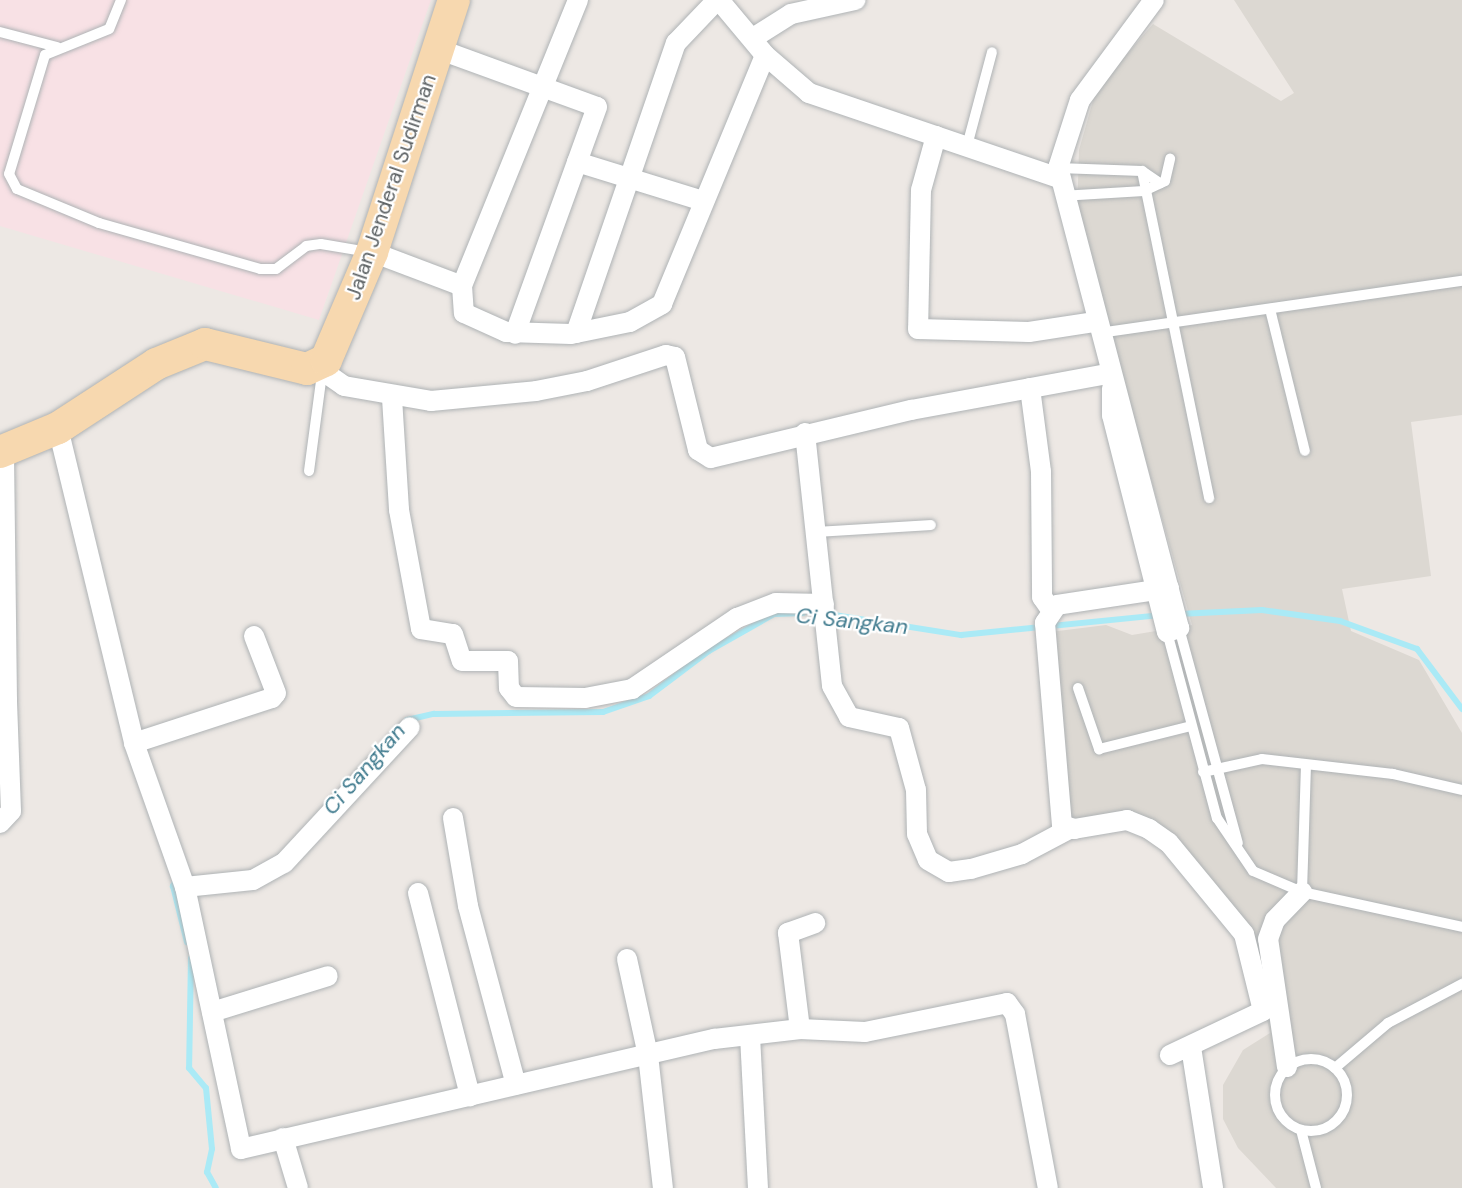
<!DOCTYPE html>
<html>
<head>
<meta charset="utf-8">
<style>
	body { margin:0 }
	#map { position:relative; width:1462px; height:1188px; overflow:hidden; background:#ede8e4; font-family:"DM Sans",sans-serif }
	div>[style] { position:absolute }
	.education>* { inset:0; background:#dcd8d2 }
	.medical>* { inset:0; background:#f8e1e5 }
	.stream>* { height:6px; margin:-3px; padding:0 3px; transform-origin:3px; border-radius:3px; background:#aaeaf6 }
	.roads { filter:drop-shadow(0 0 2px #afb3b5) drop-shadow(0 0 2px #afb3b5) }
	.lane>* { height:10px; margin:-5px; padding:0 5px; transform-origin:5px; border-radius:5px; background:#fff }
	.lane>.ring { margin:-5px; padding:0; box-sizing:content-box; background:none; border:10px solid #fff; border-radius:50% }
	.street>* { height:20px; margin:-10px; padding:0 10px; transform-origin:10px; border-radius:10px; background:#fff }
	.primary>* { height:32px; margin:-16px; padding:0 16px; transform-origin:16px; border-radius:16px; background:#f7d8af }
	span { translate:-50% -50%; white-space:nowrap; text-align:center; line-height:1.15; -webkit-text-stroke:4.5px #fff; paint-order:stroke }
	.street-label { font-size:21px; color:#5c6163 }
	.water-label { font-size:22px; color:#407b8e; font-style:italic }
</style>
</head>
<body>
<div id="map">
	<div class="education">
		<i style="clip-path:polygon(1234px 0,1462px 0,1462px 415px,1411px 422px,1431px 576px,1342px 589px,1351px 631px,1419px 660px,1462px 733px,1462px 1188px,1276px 1188px,1238px 1148px,1223px 1119px,1223px 1085px,1243px 1050px,1270px 1033px,1249px 933px,1151px 822px,1068px 825px,1050px 632px,1106px 625px,1132px 635px,1192px 625px,1077px 216px,1079px 150px,1096px 90px,1153px 24px,1281px 101px,1294px 93px)"></i>
	</div>
	<div class="medical">
		<i style="clip-path:polygon(0 0,431px 0,319px 320px,0 226px)"></i>
	</div>
	<div class="stream">
		<i style="left:828px;top:614px;width:135px;rotate:9deg"></i>
		<i style="left:961px;top:635px;width:200px;rotate:-5.7deg"></i>
		<i style="left:1179px;top:614px;width:83px;rotate:-2.8deg"></i>
		<i style="left:1262px;top:610px;width:79px;rotate:8deg"></i>
		<i style="left:1340px;top:621px;width:82px;rotate:20deg"></i>
		<i style="left:1417px;top:649px;width:75px;rotate:53.1deg"></i>
		<i style="left:407px;top:720px;width:28px;rotate:-13deg"></i>
		<i style="left:434px;top:714px;width:169px;rotate:-0.7deg"></i>
		<i style="left:603px;top:712px;width:49px;rotate:-19.2deg"></i>
		<i style="left:649px;top:696px;width:75px;rotate:-36.9deg"></i>
		<i style="left:709px;top:651px;width:75px;rotate:-29.6deg"></i>
		<i style="left:774px;top:614px;width:29px;rotate:-2deg"></i>
		<i style="left:176px;top:880px;width:7px;rotate:117deg"></i>
		<i style="left:173px;top:886px;width:58px;rotate:76deg"></i>
		<i style="left:191px;top:958px;width:110px;rotate:91deg"></i>
		<i style="left:189px;top:1068px;width:26px;rotate:50deg"></i>
		<i style="left:206px;top:1088px;width:61px;rotate:84.4deg"></i>
		<i style="left:212px;top:1149px;width:24px;rotate:102deg"></i>
		<i style="left:207px;top:1172px;width:18px;rotate:61deg"></i>
	</div>
	<div class="roads">
		<div class="lane">
			<i style="left:121px;top:0;width:31px;rotate:112deg"></i>
			<i style="left:109px;top:29px;width:69px;rotate:157.9deg"></i>
			<i style="left:45px;top:55px;width:124px;rotate:106.8deg"></i>
			<i style="left:9px;top:174px;width:17px;rotate:62deg"></i>
			<i style="left:17px;top:189px;width:89px;rotate:22.5deg"></i>
			<i style="left:99px;top:223px;width:167px;rotate:15.9deg"></i>
			<i style="left:260px;top:269px;width:16px"></i>
			<i style="left:276px;top:269px;width:38px;rotate:-37deg"></i>
			<i style="left:306px;top:246px;width:15px;rotate:-8deg"></i>
			<i style="left:321px;top:244px;width:49px;rotate:9.5deg"></i>
			<i style="left:0;top:32px;width:59px;rotate:14.7deg"></i>
			<i style="left:967px;top:146px;width:97px;rotate:-75.1deg"></i>
			<i style="left:1058px;top:168px;width:84px;rotate:2deg"></i>
			<i style="left:1142px;top:171px;width:22px;rotate:34deg"></i>
			<i style="left:1142px;top:171px;width:334px;rotate:78.4deg"></i>
			<i style="left:1061px;top:196px;width:83px;rotate:-3.4deg"></i>
			<i style="left:1144px;top:191px;width:23px;rotate:-25deg"></i>
			<i style="left:1165px;top:181px;width:23px;rotate:-77deg"></i>
			<i style="left:1270px;top:309px;width:146px;rotate:76.2deg"></i>
			<i style="left:1099px;top:333px;width:367px;rotate:-8.2deg"></i>
			<i style="left:309px;top:471px;width:99px;rotate:-82.4deg"></i>
			<i style="left:817px;top:532px;width:114px;rotate:-3.5deg"></i>
			<i style="left:1179px;top:628px;width:223px;rotate:74.7deg"></i>
			<i style="left:1167px;top:632px;width:193px;rotate:75deg"></i>
			<i style="left:1217px;top:818px;width:64px;rotate:55.8deg"></i>
			<i style="left:1253px;top:871px;width:53px;rotate:23.2deg"></i>
			<i style="left:1302px;top:892px;width:164px;rotate:12.3deg"></i>
			<i style="left:1078px;top:688px;width:65px;rotate:71deg"></i>
			<i style="left:1099px;top:749px;width:95px;rotate:-14deg"></i>
			<i style="left:1203px;top:772px;width:60px;rotate:-12.4deg"></i>
			<i style="left:1262px;top:759px;width:132px;rotate:6.5deg"></i>
			<i style="left:1393px;top:774px;width:71px;rotate:13.1deg"></i>
			<i style="left:1302px;top:892px;width:127px;rotate:-88.2deg"></i>
			<i class="ring" style="left:1275px;top:1059px;width:62px;height:62px"></i>
			<i style="left:1335px;top:1068px;width:70px;rotate:-40.3deg"></i>
			<i style="left:1388px;top:1023px;width:84px;rotate:-27.8deg"></i>
			<i style="left:1301px;top:1130px;width:60px;rotate:75.5deg"></i>
		</div>
		<div class="street">
			<i style="left:578px;top:0;width:309px;rotate:112.1deg"></i>
			<i style="left:462px;top:286px;width:27px;rotate:86deg"></i>
			<i style="left:464px;top:313px;width:46px;rotate:24.3deg"></i>
			<i style="left:506px;top:332px;width:65px;rotate:1.8deg"></i>
			<i style="left:571px;top:334px;width:60px;rotate:-11.5deg"></i>
			<i style="left:630px;top:322px;width:37px;rotate:-29deg"></i>
			<i style="left:662px;top:304px;width:269px;rotate:-67.5deg"></i>
			<i style="left:719px;top:0;width:72px;rotate:50.1deg"></i>
			<i style="left:765px;top:55px;width:58px;rotate:40.8deg"></i>
			<i style="left:809px;top:93px;width:264px;rotate:18.8deg"></i>
			<i style="left:753px;top:38px;width:45px;rotate:-32.3deg"></i>
			<i style="left:791px;top:14px;width:66px;rotate:-12.3deg"></i>
			<i style="left:438px;top:49px;width:169px;rotate:20deg"></i>
			<i style="left:597px;top:107px;width:241px;rotate:109.9deg"></i>
			<i style="left:936px;top:136px;width:56px;rotate:105.5deg"></i>
			<i style="left:921px;top:190px;width:139px;rotate:91.2deg"></i>
			<i style="left:918px;top:329px;width:111px;rotate:1.5deg"></i>
			<i style="left:1029px;top:332px;width:67px;rotate:-8.6deg"></i>
			<i style="left:577px;top:162px;width:132px;rotate:17.2deg"></i>
			<i style="left:372px;top:252px;width:96px;rotate:20.7deg"></i>
			<i style="left:576px;top:333px;width:307px;rotate:-71deg"></i>
			<i style="left:676px;top:43px;width:59px;rotate:-46.4deg"></i>
			<i style="left:317px;top:367px;width:33px;rotate:35deg"></i>
			<i style="left:344px;top:386px;width:88px;rotate:9.8deg"></i>
			<i style="left:431px;top:401px;width:105px;rotate:-5.4deg"></i>
			<i style="left:536px;top:391px;width:52px;rotate:-11.1deg"></i>
			<i style="left:587px;top:381px;width:83px;rotate:-18.2deg"></i>
			<i style="left:666px;top:355px;width:9px;rotate:13deg"></i>
			<i style="left:675px;top:357px;width:96px;rotate:76.1deg"></i>
			<i style="left:698px;top:450px;width:15px;rotate:32deg"></i>
			<i style="left:711px;top:458px;width:206px;rotate:-13.5deg"></i>
			<i style="left:911px;top:410px;width:200px;rotate:-10.4deg"></i>
			<i style="left:1030px;top:388px;width:85px;rotate:82.5deg"></i>
			<i style="left:1041px;top:472px;width:125px;rotate:89.5deg"></i>
			<i style="left:1042px;top:597px;width:16px;rotate:55deg"></i>
			<i style="left:1112px;top:388px;width:27px;rotate:90deg"></i>
			<i style="left:1112px;top:415px;width:224px;rotate:75.8deg"></i>
			<i style="left:1167px;top:632px;width:13px;rotate:-18deg"></i>
			<i style="left:1179px;top:628px;width:476px;rotate:-104.7deg"></i>
			<i style="left:1058px;top:168px;width:71px;rotate:-72.1deg"></i>
			<i style="left:1080px;top:100px;width:124px;rotate:-53.5deg"></i>
			<i style="left:392px;top:398px;width:112px;rotate:86.4deg"></i>
			<i style="left:399px;top:510px;width:121px;rotate:79.5deg"></i>
			<i style="left:421px;top:629px;width:32px;rotate:9deg"></i>
			<i style="left:453px;top:634px;width:28px;rotate:72deg"></i>
			<i style="left:462px;top:661px;width:46px"></i>
			<i style="left:508px;top:661px;width:27px;rotate:88deg"></i>
			<i style="left:509px;top:688px;width:11px;rotate:52deg"></i>
			<i style="left:516px;top:697px;width:69px;rotate:0.8deg"></i>
			<i style="left:585px;top:698px;width:48px;rotate:-10.8deg"></i>
			<i style="left:632px;top:689px;width:127px;rotate:-34.1deg"></i>
			<i style="left:737px;top:618px;width:42px;rotate:-21deg"></i>
			<i style="left:776px;top:603px;width:48px;rotate:1.2deg"></i>
			<i style="left:58px;top:428px;width:324px;rotate:76.4deg"></i>
			<i style="left:134px;top:743px;width:153px;rotate:70.5deg"></i>
			<i style="left:185px;top:887px;width:268px;rotate:77.9deg"></i>
			<i style="left:241px;top:1149px;width:486px;rotate:-13.1deg"></i>
			<i style="left:714px;top:1039px;width:87px;rotate:-6.6deg"></i>
			<i style="left:800px;top:1029px;width:65px;rotate:2.6deg"></i>
			<i style="left:865px;top:1032px;width:145px;rotate:-11.5deg"></i>
			<i style="left:1007px;top:1003px;width:14px;rotate:54deg"></i>
			<i style="left:1015px;top:1014px;width:177px;rotate:79.3deg"></i>
			<i style="left:805px;top:433px;width:254px;rotate:83.9deg"></i>
			<i style="left:832px;top:686px;width:35px;rotate:61deg"></i>
			<i style="left:849px;top:717px;width:51px;rotate:12.4deg"></i>
			<i style="left:899px;top:728px;width:64px;rotate:74.7deg"></i>
			<i style="left:916px;top:790px;width:44px;rotate:88.7deg"></i>
			<i style="left:917px;top:834px;width:28px;rotate:67deg"></i>
			<i style="left:928px;top:860px;width:24px;rotate:30deg"></i>
			<i style="left:949px;top:872px;width:22px;rotate:-8deg"></i>
			<i style="left:971px;top:869px;width:53px;rotate:-16.4deg"></i>
			<i style="left:1022px;top:854px;width:53px;rotate:-28deg"></i>
			<i style="left:1169px;top:588px;width:113px;rotate:171.4deg"></i>
			<i style="left:1057px;top:605px;width:22px;rotate:124deg"></i>
			<i style="left:1045px;top:623px;width:203px;rotate:85.2deg"></i>
			<i style="left:1062px;top:825px;width:13px;rotate:18deg"></i>
			<i style="left:1074px;top:829px;width:54px;rotate:-9.6deg"></i>
			<i style="left:1127px;top:820px;width:24px;rotate:22deg"></i>
			<i style="left:1149px;top:829px;width:24px;rotate:35deg"></i>
			<i style="left:1169px;top:843px;width:118px;rotate:50.5deg"></i>
			<i style="left:1244px;top:934px;width:79px;rotate:76.1deg"></i>
			<i style="left:1263px;top:1011px;width:103px;rotate:154.7deg"></i>
			<i style="left:0;top:699px;width:7px;rotate:8deg"></i>
			<i style="left:7px;top:700px;width:248px;rotate:-90.7deg"></i>
			<i style="left:134px;top:743px;width:145px;rotate:-18.1deg"></i>
			<i style="left:272px;top:698px;width:6px;rotate:-51deg"></i>
			<i style="left:276px;top:693px;width:61px;rotate:-111.1deg"></i>
			<i style="left:453px;top:818px;width:89px;rotate:80.3deg"></i>
			<i style="left:468px;top:906px;width:185px;rotate:75deg"></i>
			<i style="left:0;top:823px;width:16px;rotate:-47deg"></i>
			<i style="left:11px;top:811px;width:111px;rotate:-92.1deg"></i>
			<i style="left:185px;top:887px;width:68px;rotate:-5.9deg"></i>
			<i style="left:253px;top:880px;width:35px;rotate:-29deg"></i>
			<i style="left:284px;top:863px;width:185px;rotate:-47.2deg"></i>
			<i style="left:418px;top:893px;width:210px;rotate:75.6deg"></i>
			<i style="left:627px;top:959px;width:98px;rotate:77.7deg"></i>
			<i style="left:648px;top:1055px;width:134px;rotate:83.6deg"></i>
			<i style="left:212px;top:1012px;width:121px;rotate:-17.2deg"></i>
			<i style="left:800px;top:1029px;width:97px;rotate:-97.1deg"></i>
			<i style="left:788px;top:933px;width:29px;rotate:-20deg"></i>
			<i style="left:750px;top:1036px;width:152px;rotate:87deg"></i>
			<i style="left:1191px;top:1047px;width:143px;rotate:81.1deg"></i>
			<i style="left:1287px;top:1067px;width:129px;rotate:-98.4deg"></i>
			<i style="left:1268px;top:939px;width:20px;rotate:-70deg"></i>
			<i style="left:1275px;top:920px;width:39px;rotate:-46deg"></i>
			<i style="left:283px;top:1138px;width:52px;rotate:73.3deg"></i>
		</div>
		<div class="primary">
			<i style="left:0;top:452px;width:63px;rotate:-22.5deg"></i>
			<i style="left:58px;top:428px;width:117px;rotate:-33.1deg"></i>
			<i style="left:156px;top:364px;width:53px;rotate:-22.2deg"></i>
			<i style="left:205px;top:344px;width:105px;rotate:13.8deg"></i>
			<i style="left:307px;top:369px;width:21px;rotate:-25deg"></i>
			<i style="left:326px;top:360px;width:117px;rotate:-66.9deg"></i>
			<i style="left:372px;top:252px;width:265px;rotate:-72deg"></i>
		</div>
	</div>
	<div class="street-label">
		<span style="left:391px;top:187px;rotate:-71deg">Jalan Jenderal Sudirman</span>
	</div>
	<div class="water-label">
		<span style="left:852px;top:621px;rotate:6deg">Ci Sangkan</span>
		<span style="left:364px;top:769px;rotate:-49deg">Ci Sangkan</span>
	</div>
</div>
</body>
</html>
